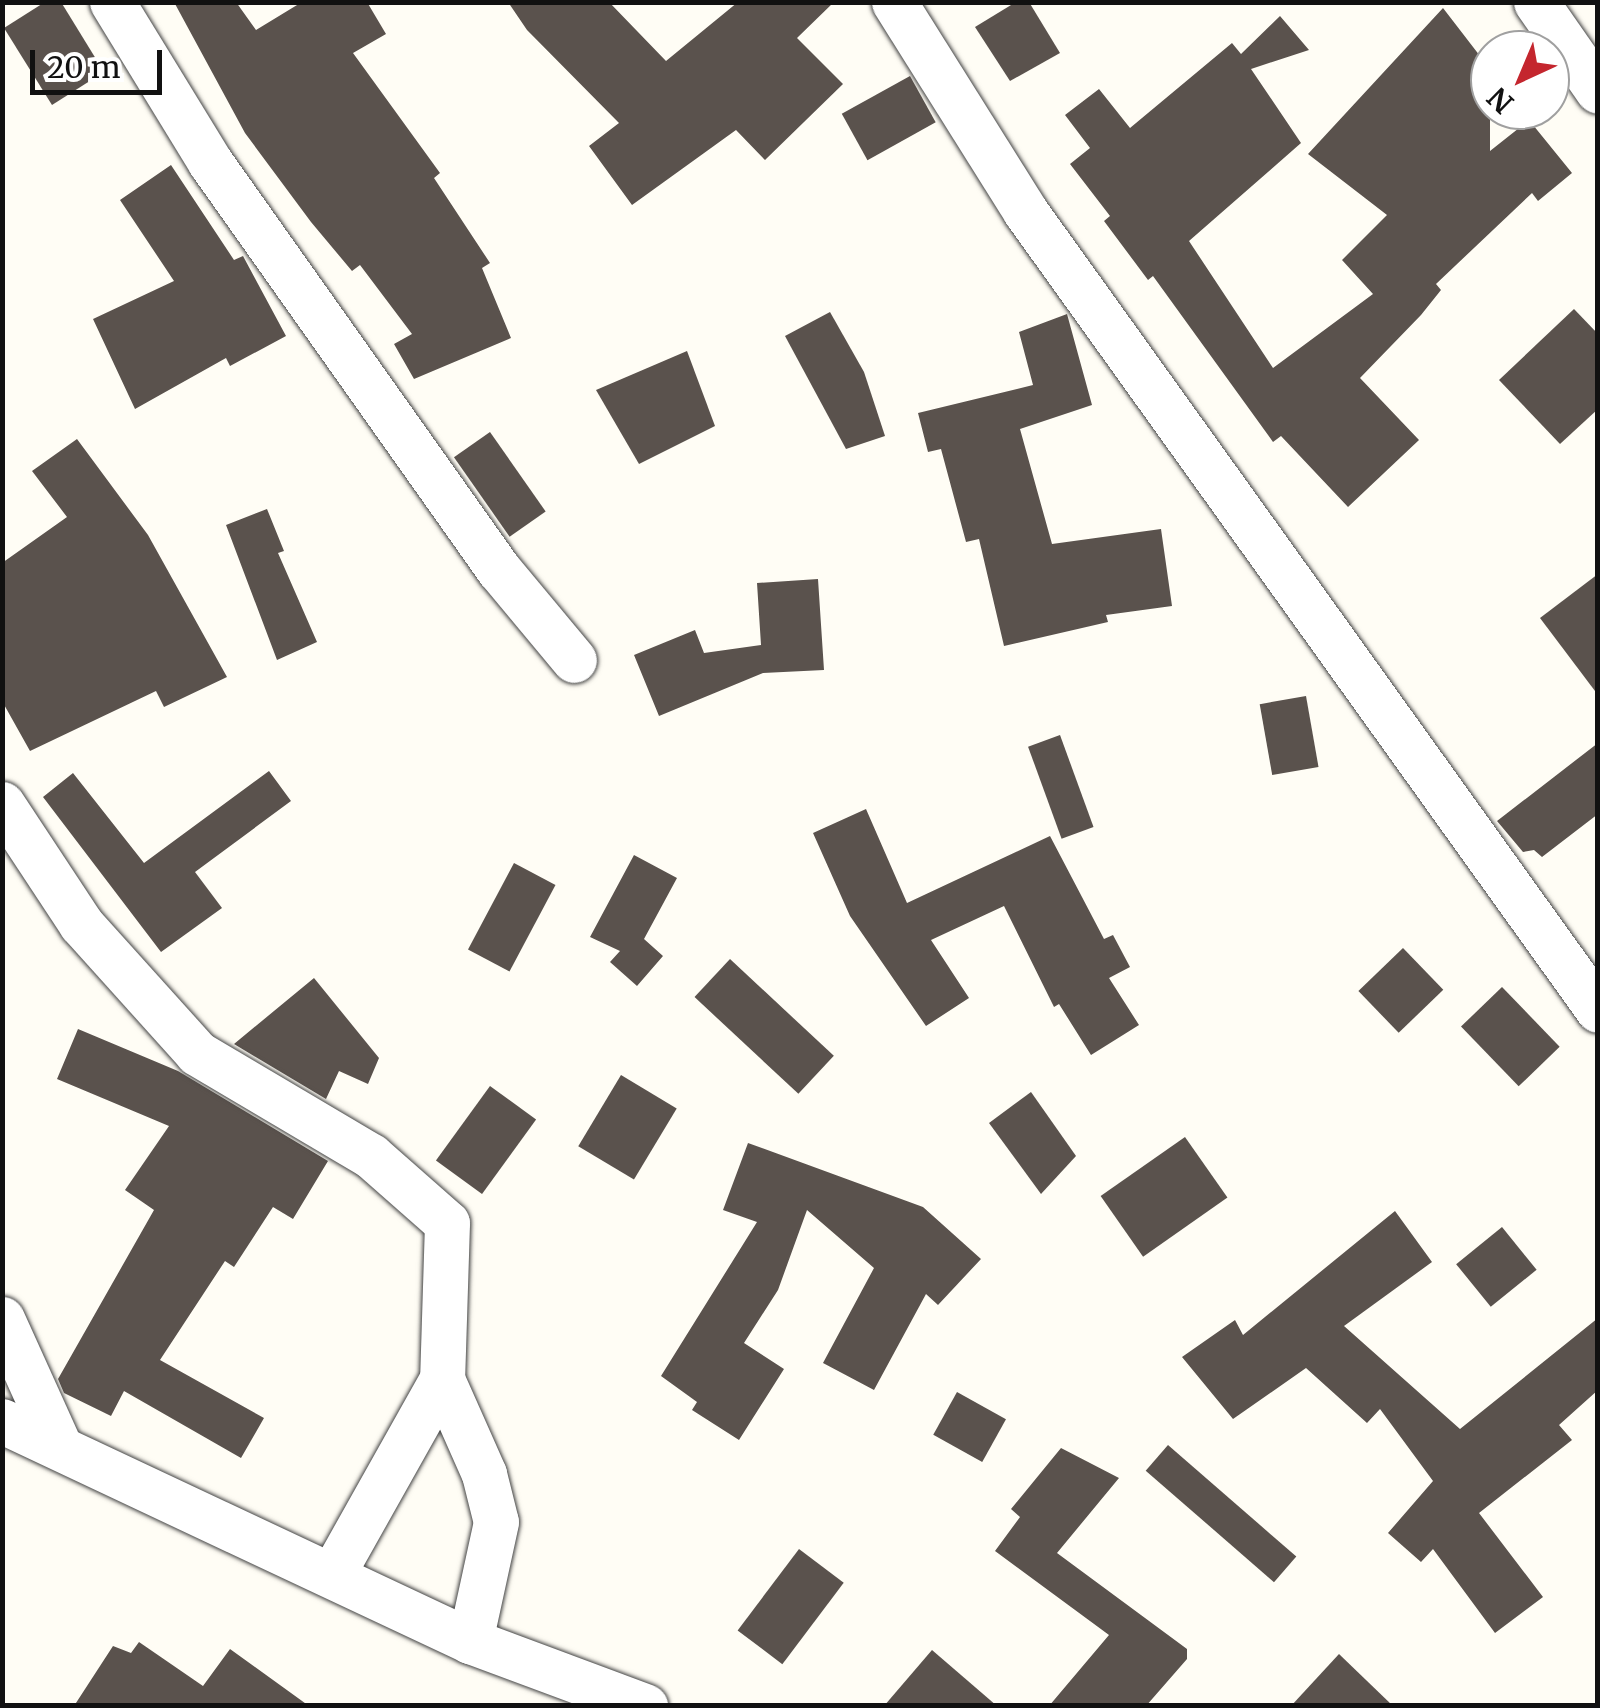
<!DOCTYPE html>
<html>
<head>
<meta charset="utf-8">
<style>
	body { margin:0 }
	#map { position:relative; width:1600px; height:1708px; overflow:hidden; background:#fffdf5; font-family:Merriweather,serif }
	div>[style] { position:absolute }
	.building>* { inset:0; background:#5a524d; transform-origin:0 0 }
	.roads { filter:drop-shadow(0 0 2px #444) drop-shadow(0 0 2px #444) }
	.minor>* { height:45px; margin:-22.5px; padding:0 22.5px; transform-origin:22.5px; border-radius:22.5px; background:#fff }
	span { translate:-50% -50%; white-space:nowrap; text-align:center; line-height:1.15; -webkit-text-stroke:10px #fff; paint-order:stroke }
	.frame { position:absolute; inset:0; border:5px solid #111; pointer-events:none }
	.north { position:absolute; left:1470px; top:30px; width:100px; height:100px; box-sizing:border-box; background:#fff; border:2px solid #a0a0a0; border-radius:50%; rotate:224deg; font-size:28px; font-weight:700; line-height:40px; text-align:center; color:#111 }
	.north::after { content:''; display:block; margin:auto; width:35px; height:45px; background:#c4262e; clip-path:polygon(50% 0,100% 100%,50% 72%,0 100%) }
	.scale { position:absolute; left:30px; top:50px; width:132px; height:45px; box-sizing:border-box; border:5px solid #111; border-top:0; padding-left:12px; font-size:30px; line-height:35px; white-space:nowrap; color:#111; -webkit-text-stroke:8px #fff; paint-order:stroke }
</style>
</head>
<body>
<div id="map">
	<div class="building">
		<i style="clip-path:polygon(45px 2px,61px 2px,104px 72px,52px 105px,4px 28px)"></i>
		<i style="clip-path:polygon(174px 2px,236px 2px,256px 30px,302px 2px,367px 2px,386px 34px,353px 53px,440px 173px,434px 178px,490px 263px,482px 268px,511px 338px,414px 379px,394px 344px,412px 334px,360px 265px,352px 271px,311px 222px,245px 133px)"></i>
		<i style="clip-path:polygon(508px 2px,609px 2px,666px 61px,738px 2px,834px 2px,797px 38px,843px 84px,765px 160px,736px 130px,632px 205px,589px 146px,619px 123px,527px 30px)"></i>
		<i style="clip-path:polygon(1016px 2px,1029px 2px,1060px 53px,1010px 81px,975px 27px)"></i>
		<i style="clip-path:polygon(1443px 8px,1490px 69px,1490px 151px,1529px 120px,1572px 173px,1538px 201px,1532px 193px,1436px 284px,1441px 290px,1421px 315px,1360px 378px,1419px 440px,1348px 507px,1281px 436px,1273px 442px,1153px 276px,1148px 280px,1104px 221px,1110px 216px,1070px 164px,1090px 148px,1065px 115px,1099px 89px,1130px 128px,1232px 43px,1241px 54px,1280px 16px,1309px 50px,1251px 69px,1301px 143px,1189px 241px,1273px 368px,1373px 294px,1342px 260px,1387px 215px,1308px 154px)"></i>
		<i style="left:910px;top:76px;width:53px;height:78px;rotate:61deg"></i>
		<i style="clip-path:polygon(171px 165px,234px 260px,243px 256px,286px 336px,230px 366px,226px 358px,135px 409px,93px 319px,174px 281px,120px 200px)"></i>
		<i style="clip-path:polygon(1574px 309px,1598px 334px,1598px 409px,1560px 444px,1499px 380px)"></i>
		<i style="clip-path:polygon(830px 312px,864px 372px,885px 436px,846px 449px,785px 336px)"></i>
		<i style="clip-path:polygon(1067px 314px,1092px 405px,1020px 429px,1052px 544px,1161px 529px,1172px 606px,1106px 615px,1108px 622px,1004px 646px,979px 539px,966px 542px,941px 449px,928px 452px,918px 413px,1033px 385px,1019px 332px)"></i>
		<i style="clip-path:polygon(687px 351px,715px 426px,639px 464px,596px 390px)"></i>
		<i style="left:490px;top:432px;width:97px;height:44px;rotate:55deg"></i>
		<i style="clip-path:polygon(77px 439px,148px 535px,227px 677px,164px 707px,156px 691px,30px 751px,2px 701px,2px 563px,67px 517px,32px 471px)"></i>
		<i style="clip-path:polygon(267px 509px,284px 551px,278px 553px,317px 642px,277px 660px,226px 525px)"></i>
		<i style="clip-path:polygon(1598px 574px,1598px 695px,1540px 618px)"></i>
		<i style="clip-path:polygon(818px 579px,824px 670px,763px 673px,659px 716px,634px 655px,695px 630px,704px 653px,761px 645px,757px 583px)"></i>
		<i style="left:1306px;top:696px;width:72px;height:47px;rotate:80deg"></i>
		<i style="left:1060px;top:735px;width:98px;height:34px;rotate:70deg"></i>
		<i style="clip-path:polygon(1598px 743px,1598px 814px,1542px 857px,1534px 850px,1523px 852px,1497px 821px)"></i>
		<i style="clip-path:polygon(269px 771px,291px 801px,195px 872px,222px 908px,161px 952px,43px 797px,73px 773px,144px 863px)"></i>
		<i style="clip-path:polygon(866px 809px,907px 903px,1050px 836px,1104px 939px,1113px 935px,1130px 967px,1109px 978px,1139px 1025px,1091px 1055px,1059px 1004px,1054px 1007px,1004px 906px,931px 940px,969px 998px,926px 1026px,850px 916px,813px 833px)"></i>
		<i style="clip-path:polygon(634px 855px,677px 878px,644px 939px,663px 956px,637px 986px,610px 962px,620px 951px,590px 937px)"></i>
		<i style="left:514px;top:863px;width:47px;height:98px;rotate:28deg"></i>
		<i style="left:1403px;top:948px;width:58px;height:62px;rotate:46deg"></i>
		<i style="left:730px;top:959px;width:142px;height:52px;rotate:43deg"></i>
		<i style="clip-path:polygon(314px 978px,379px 1058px,368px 1084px,339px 1071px,326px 1099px,234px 1044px)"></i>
		<i style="left:1502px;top:987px;width:83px;height:57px;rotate:46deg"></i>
		<i style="clip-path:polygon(78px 1029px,178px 1071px,328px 1161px,293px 1219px,273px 1207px,234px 1267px,225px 1261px,160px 1360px,264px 1418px,241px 1458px,124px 1391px,111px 1416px,64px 1393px,58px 1379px,154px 1210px,125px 1190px,169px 1126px,57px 1079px)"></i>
		<i style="left:621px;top:1075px;width:65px;height:83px;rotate:31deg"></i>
		<i style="left:490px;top:1086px;width:57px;height:92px;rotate:36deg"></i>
		<i style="clip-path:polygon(1031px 1092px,1076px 1156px,1041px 1194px,989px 1123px)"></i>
		<i style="left:1185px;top:1137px;width:74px;height:103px;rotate:55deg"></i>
		<i style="clip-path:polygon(748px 1143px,923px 1207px,981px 1259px,938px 1305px,926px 1294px,874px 1390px,823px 1363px,874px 1268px,807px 1210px,778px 1290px,744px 1343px,784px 1369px,739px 1440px,692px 1410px,697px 1402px,661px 1376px,757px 1222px,723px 1210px)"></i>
		<i style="clip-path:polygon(1395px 1211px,1432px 1262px,1344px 1326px,1460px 1429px,1598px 1318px,1598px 1390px,1559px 1425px,1572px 1440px,1479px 1513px,1543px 1597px,1495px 1633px,1433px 1549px,1421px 1562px,1388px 1533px,1433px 1481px,1380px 1409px,1367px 1423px,1306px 1368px,1233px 1419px,1182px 1357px,1235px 1320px,1243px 1335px)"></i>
		<i style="left:1502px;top:1227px;width:55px;height:59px;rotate:51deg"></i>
		<i style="left:957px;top:1392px;width:56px;height:49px;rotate:29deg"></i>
		<i style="left:1168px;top:1445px;width:170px;height:34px;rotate:41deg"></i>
		<i style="clip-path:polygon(1061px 1448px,1119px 1478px,1057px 1553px,1187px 1649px,1187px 1659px,1146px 1706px,1049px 1706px,1109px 1635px,995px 1551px,1020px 1517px,1011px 1509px)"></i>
		<i style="left:799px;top:1549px;width:56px;height:102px;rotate:37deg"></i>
		<i style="clip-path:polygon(139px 1642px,203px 1686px,230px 1649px,309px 1706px,74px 1706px,113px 1646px,131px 1653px)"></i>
		<i style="clip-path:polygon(932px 1650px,997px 1706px,884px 1706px)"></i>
		<i style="clip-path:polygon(1339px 1654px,1393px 1706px,1291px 1706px)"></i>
	</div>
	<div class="roads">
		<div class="minor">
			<i style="left:112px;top:2px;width:188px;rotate:58.5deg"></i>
			<i style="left:210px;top:162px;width:500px;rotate:54.7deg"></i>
			<i style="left:499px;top:570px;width:117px;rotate:50.2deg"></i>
			<i style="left:894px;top:2px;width:247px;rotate:57.9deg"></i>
			<i style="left:1025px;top:211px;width:983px;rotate:54.35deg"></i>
			<i style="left:1536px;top:2px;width:108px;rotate:55.1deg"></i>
			<i style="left:2px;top:804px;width:144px;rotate:56.6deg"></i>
			<i style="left:81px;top:924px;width:173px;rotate:48deg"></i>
			<i style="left:197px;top:1053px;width:202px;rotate:30.6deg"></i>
			<i style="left:371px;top:1156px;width:101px;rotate:41.4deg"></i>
			<i style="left:447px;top:1223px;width:156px;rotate:91.8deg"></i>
			<i style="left:442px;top:1379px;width:104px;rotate:66.1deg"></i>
			<i style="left:484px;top:1474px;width:49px;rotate:76deg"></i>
			<i style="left:496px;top:1522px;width:122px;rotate:102.3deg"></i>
			<i style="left:2px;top:1319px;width:136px;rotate:65.7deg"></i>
			<i style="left:2px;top:1421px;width:517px;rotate:25.18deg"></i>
			<i style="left:470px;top:1641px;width:187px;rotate:20.4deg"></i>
			<i style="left:332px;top:1575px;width:225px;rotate:-60.7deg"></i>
		</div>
	</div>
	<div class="frame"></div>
	<div class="north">N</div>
	<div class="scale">20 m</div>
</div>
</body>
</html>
